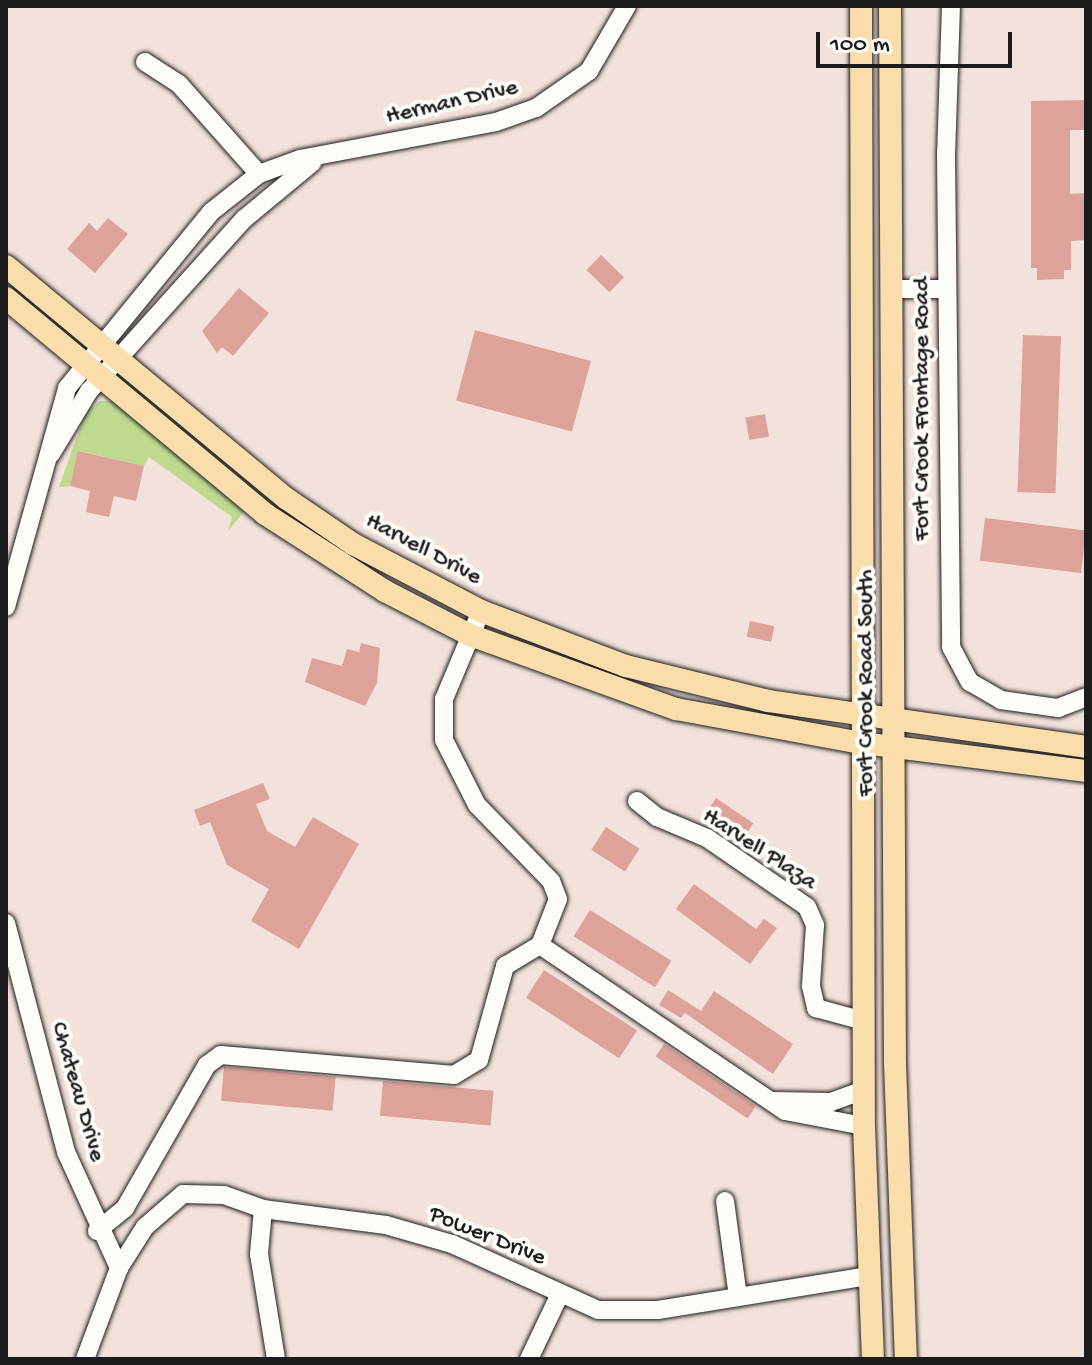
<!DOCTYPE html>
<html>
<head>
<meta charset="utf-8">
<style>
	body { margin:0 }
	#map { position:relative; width:1092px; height:1365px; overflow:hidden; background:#f3e1db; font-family:"Gochi Hand",sans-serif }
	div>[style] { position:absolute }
	.green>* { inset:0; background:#bfd98f }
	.building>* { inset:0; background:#dda39b; transform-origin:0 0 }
	.roads { filter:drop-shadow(0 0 2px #1c1c1c) drop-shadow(0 0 2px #1c1c1c) }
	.minor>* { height:18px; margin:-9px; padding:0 9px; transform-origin:9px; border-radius:9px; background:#fdfcf7 }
	.major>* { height:22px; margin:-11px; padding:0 11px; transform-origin:11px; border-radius:11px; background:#f9deab }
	span { translate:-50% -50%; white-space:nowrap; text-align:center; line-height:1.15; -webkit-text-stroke:8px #fdfcf7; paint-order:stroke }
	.street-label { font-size:24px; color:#1c1c1c }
	.frame { position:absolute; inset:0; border:8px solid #1c1c1c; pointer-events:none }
	.scale { position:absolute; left:816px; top:32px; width:196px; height:36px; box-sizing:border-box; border:4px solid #1c1c1c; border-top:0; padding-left:10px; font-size:24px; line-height:28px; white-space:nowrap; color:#1c1c1c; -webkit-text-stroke:6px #fdfcf7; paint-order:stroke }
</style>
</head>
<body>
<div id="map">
	<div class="green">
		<i style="clip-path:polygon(100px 401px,115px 401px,247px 508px,228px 531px,232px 517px,149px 457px,144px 466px,79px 451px,70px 486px,59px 487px,85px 414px)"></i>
	</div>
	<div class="building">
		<i style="clip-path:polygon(1086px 100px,1086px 130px,1070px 130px,1070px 194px,1086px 193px,1086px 240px,1071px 241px,1071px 270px,1064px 270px,1064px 279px,1037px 280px,1037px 268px,1031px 268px,1031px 101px)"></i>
		<i style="clip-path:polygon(108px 218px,128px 234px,95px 273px,67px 249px,89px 223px,97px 231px)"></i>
		<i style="left:601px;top:255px;width:32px;height:21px;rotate:44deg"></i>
		<i style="clip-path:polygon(239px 288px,269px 313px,233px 356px,222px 347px,217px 353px,202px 331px)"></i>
		<i style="left:475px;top:330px;width:120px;height:73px;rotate:15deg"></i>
		<i style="left:1023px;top:335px;width:38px;height:157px;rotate:2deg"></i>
		<i style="left:765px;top:414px;width:23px;height:20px;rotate:80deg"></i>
		<i style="clip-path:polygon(78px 451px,144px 466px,136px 501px,114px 496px,109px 517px,86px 512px,90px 491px,70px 486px)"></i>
		<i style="left:985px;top:518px;width:102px;height:43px;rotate:7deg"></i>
		<i style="left:750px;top:621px;width:25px;height:16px;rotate:12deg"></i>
		<i style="clip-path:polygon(361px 643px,380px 648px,377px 683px,365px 706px,305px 682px,312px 658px,342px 666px,347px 649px,359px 652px)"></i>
		<i style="clip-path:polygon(263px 783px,270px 799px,256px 804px,267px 831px,295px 847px,313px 817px,359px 844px,299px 949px,251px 921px,269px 889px,227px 865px,210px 822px,200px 826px,194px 810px)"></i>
		<i style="left:716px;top:798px;width:45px;height:24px;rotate:34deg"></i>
		<i style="left:606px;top:827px;width:40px;height:27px;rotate:33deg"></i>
		<i style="clip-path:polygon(694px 884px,756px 929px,764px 919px,777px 928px,750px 964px,676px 909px)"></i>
		<i style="left:590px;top:910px;width:96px;height:31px;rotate:32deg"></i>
		<i style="left:544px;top:970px;width:111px;height:33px;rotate:33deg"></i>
		<i style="clip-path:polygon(668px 990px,701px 1011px,714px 991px,793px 1044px,773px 1074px,685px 1013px,681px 1018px,659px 1005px)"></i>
		<i style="left:664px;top:1044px;width:111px;height:15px;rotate:34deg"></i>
		<i style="left:224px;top:1067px;width:112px;height:34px;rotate:5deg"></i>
		<i style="left:383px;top:1081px;width:111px;height:35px;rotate:5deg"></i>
	</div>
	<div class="roads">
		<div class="minor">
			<i style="left:951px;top:6px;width:147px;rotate:91.9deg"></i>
			<i style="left:946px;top:153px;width:494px;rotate:89.4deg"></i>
			<i style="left:951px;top:647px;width:40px;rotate:62deg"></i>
			<i style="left:970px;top:682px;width:36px;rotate:30deg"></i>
			<i style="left:1001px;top:700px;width:58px;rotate:8deg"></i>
			<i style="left:1058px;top:708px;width:30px;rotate:-21deg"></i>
			<i style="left:145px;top:62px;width:40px;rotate:32.9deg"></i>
			<i style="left:179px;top:84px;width:120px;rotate:48.4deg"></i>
			<i style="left:891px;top:289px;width:55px"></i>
			<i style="left:51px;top:454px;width:74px;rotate:-58.9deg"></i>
			<i style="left:89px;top:391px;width:232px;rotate:-48deg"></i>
			<i style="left:244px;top:219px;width:89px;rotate:-39.6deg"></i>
			<i style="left:6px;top:607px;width:227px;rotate:-74.4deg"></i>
			<i style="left:67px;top:388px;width:227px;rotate:-50.7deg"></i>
			<i style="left:211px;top:212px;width:61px;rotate:-38.4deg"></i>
			<i style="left:259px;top:174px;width:44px;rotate:-20.1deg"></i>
			<i style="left:300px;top:159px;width:199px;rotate:-10.7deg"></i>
			<i style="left:496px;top:122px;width:42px;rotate:-19.3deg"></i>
			<i style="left:536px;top:108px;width:65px;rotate:-34.9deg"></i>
			<i style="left:589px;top:71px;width:75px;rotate:-59.7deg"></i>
			<i style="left:637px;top:801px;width:26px;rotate:39deg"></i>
			<i style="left:657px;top:817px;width:54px;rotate:22.8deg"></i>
			<i style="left:707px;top:838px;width:121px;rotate:34.6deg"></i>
			<i style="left:807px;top:907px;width:20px;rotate:66deg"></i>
			<i style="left:815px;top:925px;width:61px;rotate:93.8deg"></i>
			<i style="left:811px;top:986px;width:23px;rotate:77deg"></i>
			<i style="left:816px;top:1008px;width:50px;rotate:15.2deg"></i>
			<i style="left:6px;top:923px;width:237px;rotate:75.3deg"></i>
			<i style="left:66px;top:1152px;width:128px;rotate:65.4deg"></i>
			<i style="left:540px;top:945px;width:296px;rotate:34.1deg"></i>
			<i style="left:785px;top:1111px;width:80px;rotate:10.8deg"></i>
			<i style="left:772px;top:1101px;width:59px;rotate:1deg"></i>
			<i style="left:831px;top:1102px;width:35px;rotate:-20deg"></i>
			<i style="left:725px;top:1201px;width:97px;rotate:82.3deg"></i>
			<i style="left:263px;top:1209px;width:45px;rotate:95.1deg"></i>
			<i style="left:259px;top:1254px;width:106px;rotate:80.8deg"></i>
			<i style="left:97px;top:1231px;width:36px;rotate:-39deg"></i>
			<i style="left:125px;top:1208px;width:165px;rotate:-60.2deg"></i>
			<i style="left:207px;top:1065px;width:17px;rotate:-36deg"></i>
			<i style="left:221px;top:1055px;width:234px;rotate:4.9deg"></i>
			<i style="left:454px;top:1075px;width:29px;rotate:-31deg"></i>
			<i style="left:479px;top:1060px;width:98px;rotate:-74.5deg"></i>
			<i style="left:505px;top:966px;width:41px;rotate:-31deg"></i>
			<i style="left:540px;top:945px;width:49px;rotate:-68.6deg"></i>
			<i style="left:558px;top:899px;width:19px;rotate:-111deg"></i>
			<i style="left:551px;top:881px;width:106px;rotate:-134.2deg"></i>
			<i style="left:477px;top:805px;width:73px;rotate:-116.9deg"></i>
			<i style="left:444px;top:740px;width:41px;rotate:-90deg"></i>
			<i style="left:444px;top:699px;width:95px;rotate:-67.2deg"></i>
			<i style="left:85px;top:1359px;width:97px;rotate:-69.5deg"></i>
			<i style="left:119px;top:1268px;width:49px;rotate:-57.6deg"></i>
			<i style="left:145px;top:1227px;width:50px;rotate:-41deg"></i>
			<i style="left:183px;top:1194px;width:41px;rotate:1.4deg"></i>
			<i style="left:224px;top:1195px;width:41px;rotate:19.7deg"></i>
			<i style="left:263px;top:1209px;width:124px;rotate:7.4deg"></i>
			<i style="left:386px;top:1225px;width:69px;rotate:16.1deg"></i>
			<i style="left:452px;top:1244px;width:160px;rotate:24.3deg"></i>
			<i style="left:598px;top:1310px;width:60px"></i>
			<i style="left:658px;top:1310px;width:214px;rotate:-9.2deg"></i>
			<i style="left:529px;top:1359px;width:72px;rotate:-64.5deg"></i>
		</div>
		<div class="major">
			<i style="left:861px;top:6px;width:1120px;rotate:89.85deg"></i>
			<i style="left:864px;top:1126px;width:233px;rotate:87.8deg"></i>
			<i style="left:890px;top:6px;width:1057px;rotate:89.73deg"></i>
			<i style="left:895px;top:1063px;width:296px;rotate:87.9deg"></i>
			<i style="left:6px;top:266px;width:365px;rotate:39.7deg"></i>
			<i style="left:287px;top:499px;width:80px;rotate:34.3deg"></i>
			<i style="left:353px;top:544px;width:144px;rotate:27.6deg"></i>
			<i style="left:481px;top:611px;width:155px;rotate:20.8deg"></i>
			<i style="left:626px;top:666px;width:146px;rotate:13.8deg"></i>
			<i style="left:768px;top:701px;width:321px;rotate:8.2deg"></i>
			<i style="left:6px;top:298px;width:337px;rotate:39.8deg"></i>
			<i style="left:265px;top:514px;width:143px;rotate:32.7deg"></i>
			<i style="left:385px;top:591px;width:96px;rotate:27.4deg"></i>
			<i style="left:470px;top:635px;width:219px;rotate:19.8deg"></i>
			<i style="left:676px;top:709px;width:189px;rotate:10.4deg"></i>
			<i style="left:862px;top:743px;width:226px;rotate:7.1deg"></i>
		</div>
	</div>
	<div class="street-label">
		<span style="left:452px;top:103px;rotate:-13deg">Herman Drive</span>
		<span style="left:923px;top:409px;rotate:-90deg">Fort Crook Frontage Road</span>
		<span style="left:423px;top:550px;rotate:28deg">Harvell Drive</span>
		<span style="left:867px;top:683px;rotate:-90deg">Fort Crook Road South</span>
		<span style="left:759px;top:850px;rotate:33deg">Harvell Plaza</span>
		<span style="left:77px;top:1092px;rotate:74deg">Chateau Drive</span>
		<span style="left:487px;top:1237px;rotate:22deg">Power Drive</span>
	</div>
	<div class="frame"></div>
	<div class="scale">100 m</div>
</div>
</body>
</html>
